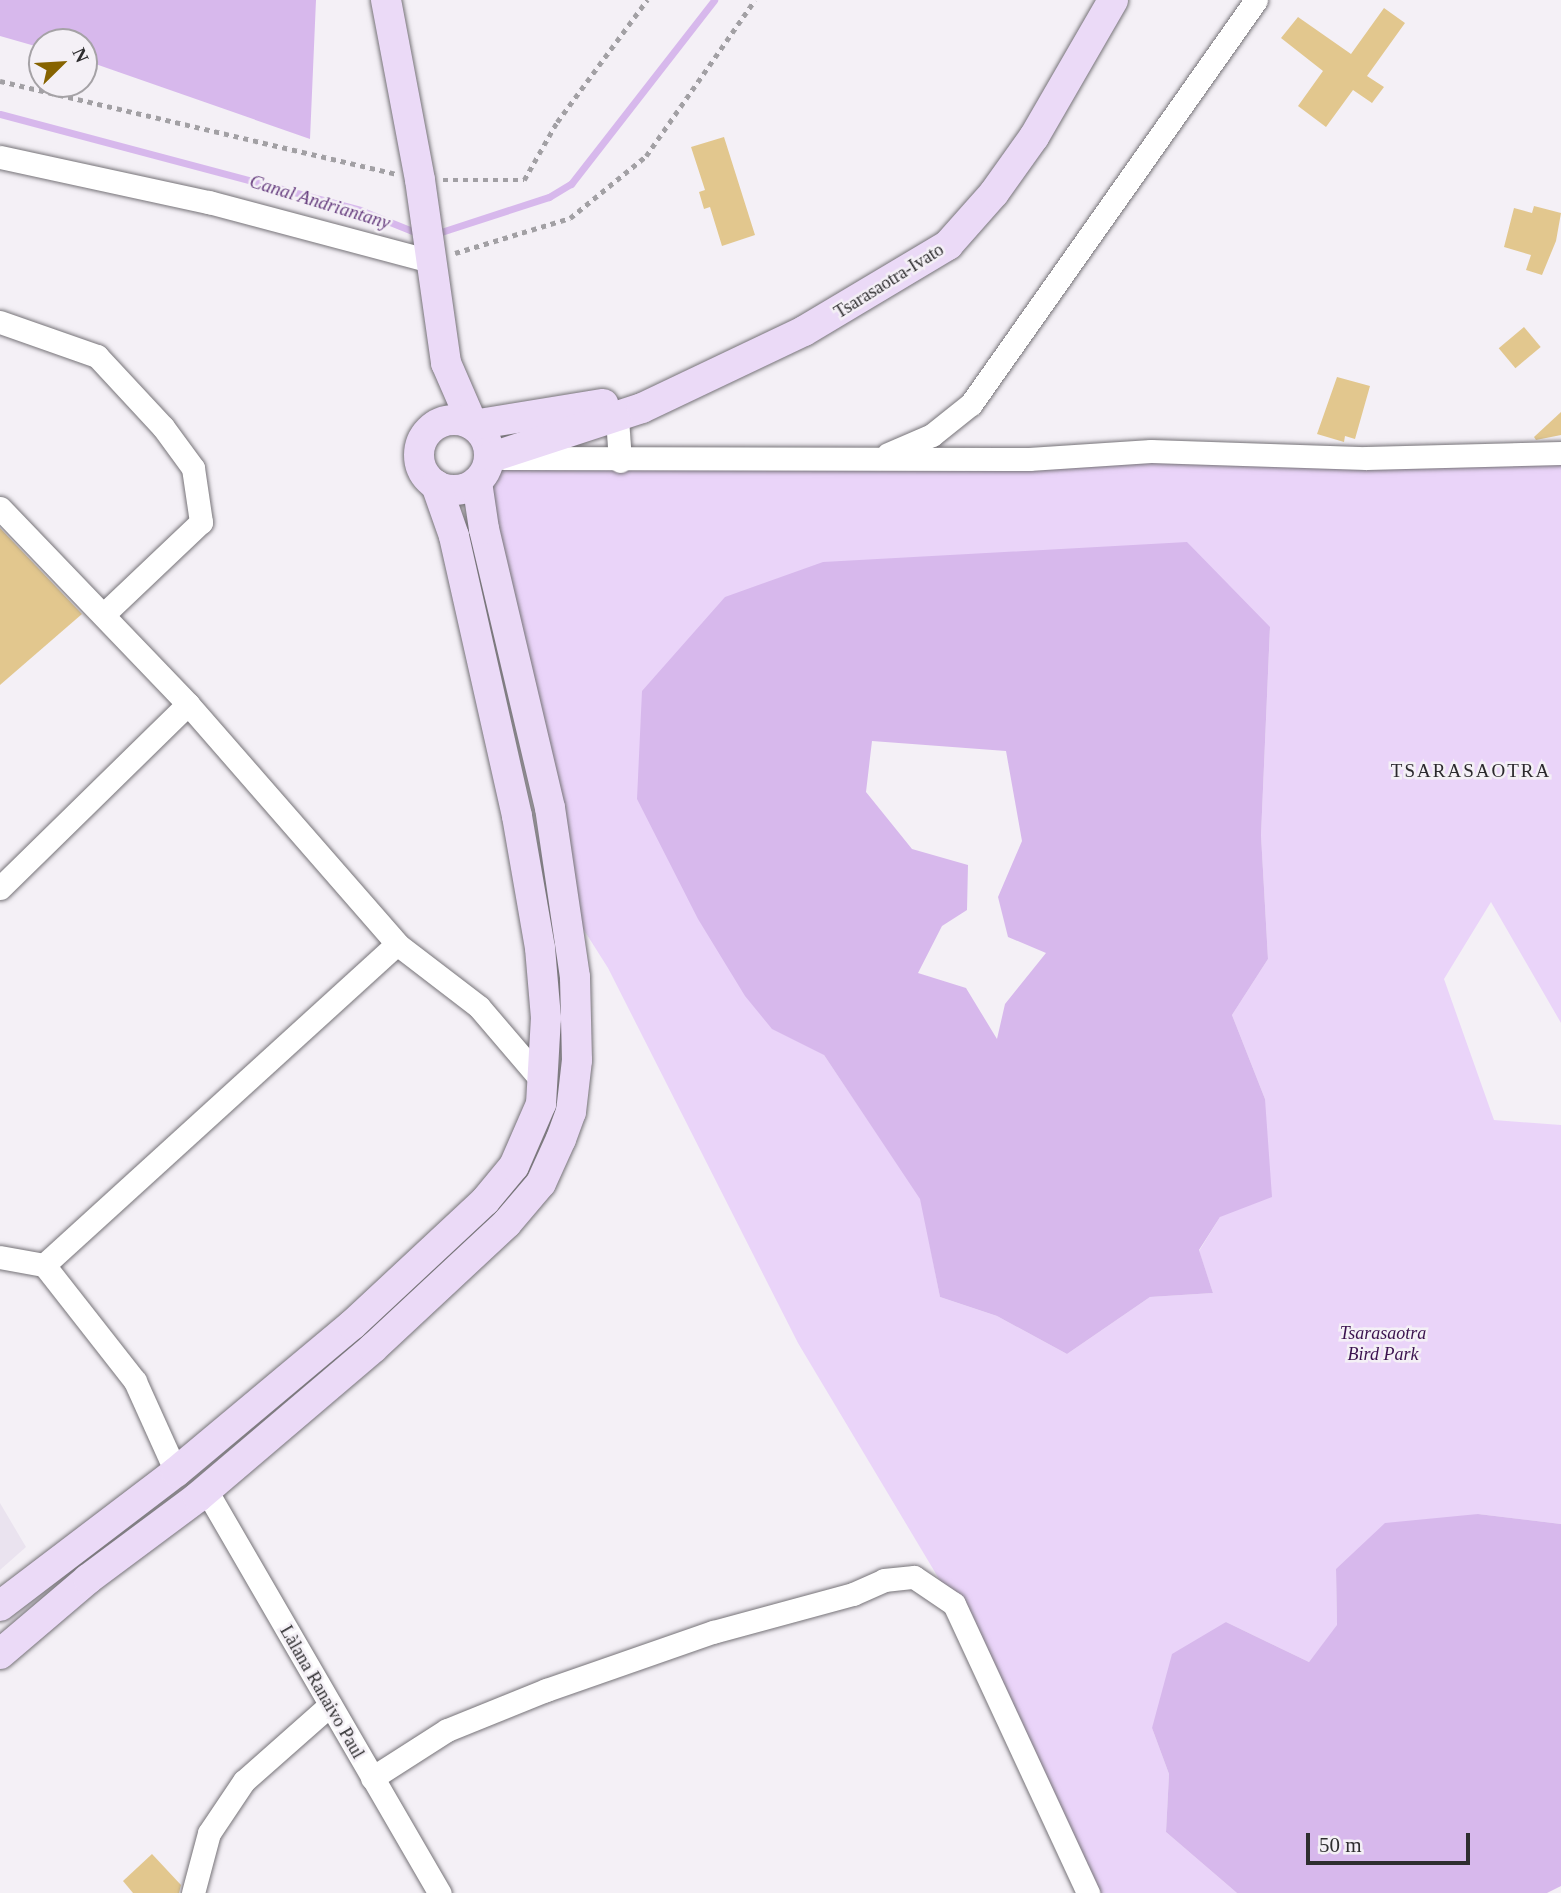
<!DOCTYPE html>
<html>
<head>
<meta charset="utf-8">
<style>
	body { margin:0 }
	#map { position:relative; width:1561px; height:1893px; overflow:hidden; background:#f4f0f6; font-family:"Times New Roman",serif }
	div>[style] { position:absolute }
	.built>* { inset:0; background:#eae3ef }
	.green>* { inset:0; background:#ead4f9 }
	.water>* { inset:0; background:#d7b8ec }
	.stream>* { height:7px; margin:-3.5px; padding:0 3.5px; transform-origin:3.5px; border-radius:3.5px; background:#d7b8ec }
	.building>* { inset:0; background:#e2c78e; transform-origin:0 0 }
	.path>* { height:4.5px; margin-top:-2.25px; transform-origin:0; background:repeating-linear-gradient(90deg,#a2a0a4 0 5px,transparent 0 10px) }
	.roads { filter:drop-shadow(0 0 2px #767378) drop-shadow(0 0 2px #767378) }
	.minor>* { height:23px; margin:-11.5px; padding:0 11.5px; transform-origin:11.5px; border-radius:11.5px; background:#fff }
	.major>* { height:30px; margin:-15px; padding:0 15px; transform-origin:15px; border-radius:15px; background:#ebdaf7 }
	.major>.ring { margin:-15px; padding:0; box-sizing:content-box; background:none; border:30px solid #ebdaf7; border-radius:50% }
	span { translate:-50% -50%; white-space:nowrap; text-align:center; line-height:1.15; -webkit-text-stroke:5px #f4f0f6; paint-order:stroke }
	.street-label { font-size:18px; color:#2e2d2f }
	.park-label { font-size:18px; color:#3b124f; font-style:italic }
	.water-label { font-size:19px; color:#6a4282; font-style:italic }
	.neighbourhood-label { font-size:19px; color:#2b292d; letter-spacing:2px }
	.north { position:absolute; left:28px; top:28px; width:70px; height:70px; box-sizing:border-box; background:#f4f0f6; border:2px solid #a5a2a6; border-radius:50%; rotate:66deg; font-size:19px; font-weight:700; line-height:28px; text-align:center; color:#2e2d2f }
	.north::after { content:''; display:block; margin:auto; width:24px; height:32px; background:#866300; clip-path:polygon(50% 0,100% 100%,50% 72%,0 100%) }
	.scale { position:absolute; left:1306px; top:1833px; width:164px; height:32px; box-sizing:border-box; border:4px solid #2e2d2f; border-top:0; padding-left:9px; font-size:21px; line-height:24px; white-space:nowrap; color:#2e2d2f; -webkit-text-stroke:5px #f4f0f6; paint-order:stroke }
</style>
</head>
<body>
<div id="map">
	<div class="built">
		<i style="clip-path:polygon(0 1503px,26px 1547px,0 1570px)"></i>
	</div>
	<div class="green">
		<i style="clip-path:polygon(evenodd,1561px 454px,1561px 1023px,1491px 902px,1444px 979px,1494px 1120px,1561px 1125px,1561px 1524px,1478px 1514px,1336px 1569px,1337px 1626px,1309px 1662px,1226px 1622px,1152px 1728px,1169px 1774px,1166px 1832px,1237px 1893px,1089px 1893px,954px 1604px,798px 1343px,608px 968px,570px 908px,486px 494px,498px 470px,826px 458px,1561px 454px,823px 562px,1270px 628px,1261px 835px,1268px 959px,1232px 1015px,1265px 1099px,1220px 1217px,1199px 1251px,1213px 1293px,1150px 1297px,1067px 1354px,997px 1316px,940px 1297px,921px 1199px,824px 1055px,823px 562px)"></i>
	</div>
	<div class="water">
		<i style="clip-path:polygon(0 0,316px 0,310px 139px,84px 60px,84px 42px,42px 42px,42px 48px,0 36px)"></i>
		<i style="clip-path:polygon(evenodd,1187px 542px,1270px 627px,1261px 835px,1268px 959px,1232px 1015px,1265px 1099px,1272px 1197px,1220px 1217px,1199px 1250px,1213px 1293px,1150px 1297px,1067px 1354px,997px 1316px,940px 1297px,920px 1199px,824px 1055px,772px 1029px,745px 996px,698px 919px,637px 799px,642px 691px,725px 597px,823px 562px,1187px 542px,872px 741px,1006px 751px,1022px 841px,998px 897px,1008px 937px,1046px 953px,1005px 1004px,997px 1039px,966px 988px,918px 973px,942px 926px,967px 910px,968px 865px,912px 849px,866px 792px,872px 741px)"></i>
		<i style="clip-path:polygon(1478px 1514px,1561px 1524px,1561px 1886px,1547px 1893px,1237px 1893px,1166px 1832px,1169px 1774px,1152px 1728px,1172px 1654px,1226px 1622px,1309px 1662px,1337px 1625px,1336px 1569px,1385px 1523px)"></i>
	</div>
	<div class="stream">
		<i style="left:0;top:114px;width:373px;rotate:14.9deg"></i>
		<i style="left:360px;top:210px;width:65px;rotate:21.8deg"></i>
		<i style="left:435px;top:234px;width:120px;rotate:-18deg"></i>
		<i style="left:549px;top:197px;width:26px;rotate:-31deg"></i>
		<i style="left:571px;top:184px;width:233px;rotate:-52.1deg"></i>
	</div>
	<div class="building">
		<i style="clip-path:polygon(1384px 8px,1405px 23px,1367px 76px,1384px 87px,1372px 103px,1353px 90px,1326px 127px,1298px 106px,1323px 71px,1281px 38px,1298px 17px,1351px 54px)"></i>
		<i style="clip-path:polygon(724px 137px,755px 235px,722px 246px,710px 207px,704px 209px,699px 192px,705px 190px,691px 147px)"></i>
		<i style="clip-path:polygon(1534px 206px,1561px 213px,1556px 241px,1542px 275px,1526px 270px,1531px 255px,1504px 247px,1514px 208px,1532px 213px)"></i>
		<i style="left:1524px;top:327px;width:26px;height:33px;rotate:50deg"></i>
		<i style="clip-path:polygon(1337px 377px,1370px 386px,1355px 439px,1345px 436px,1344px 442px,1317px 434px)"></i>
		<i style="clip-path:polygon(1561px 412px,1561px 435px,1536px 440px,1534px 437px)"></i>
		<i style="clip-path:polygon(0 528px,82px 614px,0 685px)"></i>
		<i style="clip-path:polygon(152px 1854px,181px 1885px,179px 1893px,133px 1893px,123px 1881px)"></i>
	</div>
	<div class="path">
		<i style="left:0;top:81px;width:407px;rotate:13.2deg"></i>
		<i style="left:443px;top:180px;width:81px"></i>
		<i style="left:524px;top:180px;width:67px;rotate:-60.4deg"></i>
		<i style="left:557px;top:122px;width:152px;rotate:-53.6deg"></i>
		<i style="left:455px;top:253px;width:120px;rotate:-16.9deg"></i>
		<i style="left:570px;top:218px;width:98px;rotate:-39.2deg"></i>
		<i style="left:646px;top:156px;width:190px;rotate:-55.1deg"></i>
	</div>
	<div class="roads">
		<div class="minor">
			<i style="left:0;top:157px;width:214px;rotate:12.2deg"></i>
			<i style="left:209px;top:202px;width:229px;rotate:14.9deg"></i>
			<i style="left:0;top:322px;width:103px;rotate:19.3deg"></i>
			<i style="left:97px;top:356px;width:97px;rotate:47.1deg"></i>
			<i style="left:163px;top:427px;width:51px;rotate:53.8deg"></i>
			<i style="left:193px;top:468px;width:55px;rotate:81.6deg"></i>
			<i style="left:201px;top:522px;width:134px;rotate:136.5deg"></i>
			<i style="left:617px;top:418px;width:43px;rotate:86deg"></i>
			<i style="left:888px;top:454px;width:48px;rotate:-23.4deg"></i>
			<i style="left:932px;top:435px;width:50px;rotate:-38.5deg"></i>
			<i style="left:971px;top:404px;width:494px;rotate:-54.8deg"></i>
			<i style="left:504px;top:458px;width:525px;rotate:0.11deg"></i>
			<i style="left:1029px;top:459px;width:122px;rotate:-3.8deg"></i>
			<i style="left:1151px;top:451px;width:215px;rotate:1.9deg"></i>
			<i style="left:1366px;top:458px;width:195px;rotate:-1.5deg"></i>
			<i style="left:0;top:508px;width:272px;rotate:46.2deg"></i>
			<i style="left:188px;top:704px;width:318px;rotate:48.9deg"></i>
			<i style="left:397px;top:944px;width:103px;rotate:37.5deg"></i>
			<i style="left:479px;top:1007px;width:99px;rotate:49.5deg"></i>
			<i style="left:0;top:888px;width:263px;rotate:-44.4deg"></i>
			<i style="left:0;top:1257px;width:45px;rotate:10.3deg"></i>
			<i style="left:176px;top:1472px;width:100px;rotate:-114.3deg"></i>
			<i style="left:135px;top:1381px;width:147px;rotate:-128.1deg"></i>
			<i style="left:44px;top:1265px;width:477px;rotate:-42.3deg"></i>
			<i style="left:206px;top:1490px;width:466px;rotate:59.9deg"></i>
			<i style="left:372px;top:1778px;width:89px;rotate:-32.6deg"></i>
			<i style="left:447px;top:1730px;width:107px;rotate:-22deg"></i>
			<i style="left:546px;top:1690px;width:177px;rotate:-19.2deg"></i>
			<i style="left:713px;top:1632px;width:145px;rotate:-15.2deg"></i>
			<i style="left:853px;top:1594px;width:34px;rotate:-24deg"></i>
			<i style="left:884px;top:1580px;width:30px;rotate:-6deg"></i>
			<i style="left:914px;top:1577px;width:48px;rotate:34deg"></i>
			<i style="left:954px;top:1604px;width:319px;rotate:65.1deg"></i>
			<i style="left:193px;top:1893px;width:62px;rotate:-75.1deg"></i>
			<i style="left:209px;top:1833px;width:63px;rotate:-56.1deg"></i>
			<i style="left:244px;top:1781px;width:115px;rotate:-41.5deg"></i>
		</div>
		<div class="major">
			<i style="left:386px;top:0;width:183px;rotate:79.3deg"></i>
			<i style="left:420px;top:180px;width:185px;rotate:81.9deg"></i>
			<i style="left:446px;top:363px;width:68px;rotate:66.5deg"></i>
			<i class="ring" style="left:419px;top:420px;width:40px;height:40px"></i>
			<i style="left:473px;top:425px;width:132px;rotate:-9.2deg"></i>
			<i style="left:489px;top:458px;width:161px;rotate:-18.1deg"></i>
			<i style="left:642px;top:408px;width:179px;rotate:-25.4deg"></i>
			<i style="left:804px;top:331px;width:168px;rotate:-30.8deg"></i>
			<i style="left:948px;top:245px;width:69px;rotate:-48.5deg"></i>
			<i style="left:994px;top:193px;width:69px;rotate:-54.5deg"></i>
			<i style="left:1034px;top:137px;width:158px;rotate:-60deg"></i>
			<i style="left:0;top:1606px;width:221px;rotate:-37.3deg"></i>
			<i style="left:176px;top:1472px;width:229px;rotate:-39.9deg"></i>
			<i style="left:352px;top:1325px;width:182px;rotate:-43deg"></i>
			<i style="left:485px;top:1201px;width:45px;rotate:-50.4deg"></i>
			<i style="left:514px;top:1166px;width:68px;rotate:-66.5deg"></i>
			<i style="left:541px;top:1104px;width:86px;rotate:-86.7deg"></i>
			<i style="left:546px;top:1018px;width:70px;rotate:-94.9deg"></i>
			<i style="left:540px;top:948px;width:134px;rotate:-99.9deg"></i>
			<i style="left:517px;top:816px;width:287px;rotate:-102.7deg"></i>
			<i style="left:454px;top:536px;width:54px;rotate:-109.4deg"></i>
			<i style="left:0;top:1654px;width:116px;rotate:-40.4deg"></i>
			<i style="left:88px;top:1579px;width:137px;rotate:-36.7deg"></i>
			<i style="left:198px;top:1497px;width:230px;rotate:-40.4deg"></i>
			<i style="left:373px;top:1348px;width:183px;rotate:-43deg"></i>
			<i style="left:507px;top:1223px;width:52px;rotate:-49.6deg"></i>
			<i style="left:541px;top:1183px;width:48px;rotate:-65.6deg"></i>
			<i style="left:561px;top:1139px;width:29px;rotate:-70deg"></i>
			<i style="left:571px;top:1112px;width:52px;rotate:-83.4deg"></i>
			<i style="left:577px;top:1060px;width:83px;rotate:-91.4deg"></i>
			<i style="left:575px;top:977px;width:171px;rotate:-98.4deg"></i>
			<i style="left:550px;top:808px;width:287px;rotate:-103.3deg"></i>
			<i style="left:484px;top:529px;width:48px;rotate:-98.5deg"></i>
		</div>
	</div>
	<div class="street-label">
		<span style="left:889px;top:281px;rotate:-32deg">Tsarasaotra-Ivato</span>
		<span style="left:322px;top:1692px;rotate:60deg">Làlana Ranaivo Paul</span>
	</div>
	<div class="park-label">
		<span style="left:1383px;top:1344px">Tsarasaotra<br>Bird Park</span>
	</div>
	<div class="water-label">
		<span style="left:320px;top:202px;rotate:17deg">Canal Andriantany</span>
	</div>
	<div class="neighbourhood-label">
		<span style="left:1471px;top:771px">TSARASAOTRA</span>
	</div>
	<div class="north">N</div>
	<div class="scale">50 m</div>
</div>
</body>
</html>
